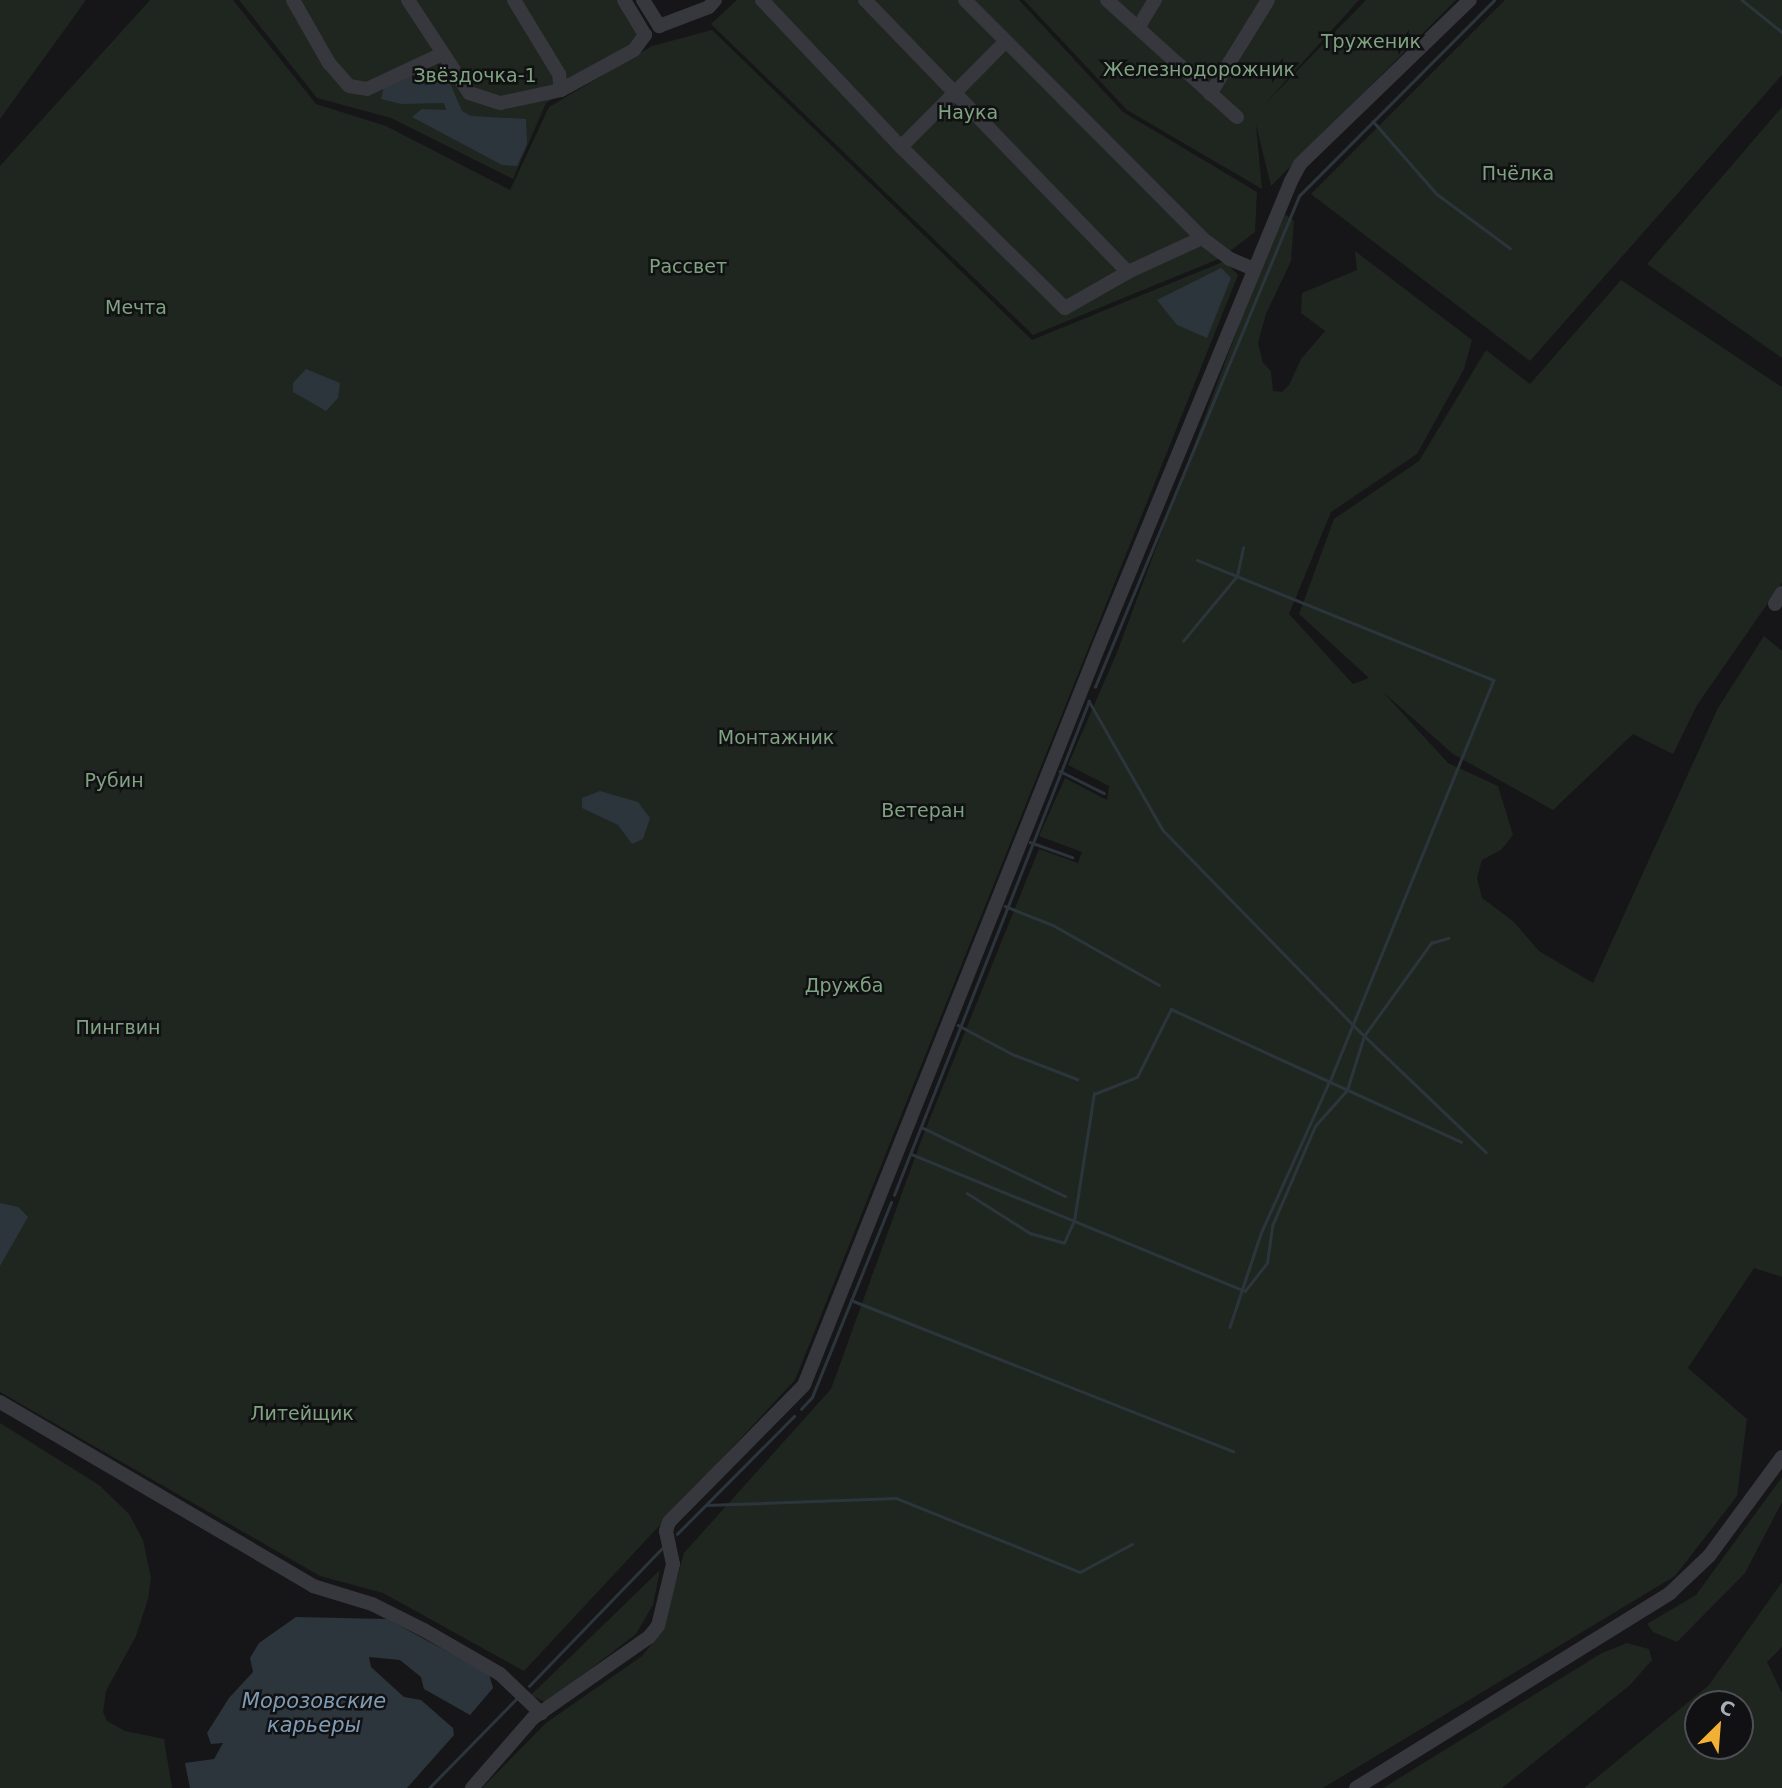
<!DOCTYPE html>
<html>
<head>
<meta charset="utf-8">
<style>
	body { margin:0 }
	#map { position:relative; width:1782px; height:1788px; overflow:hidden; background:#161618; font-family:"DejaVu Sans",sans-serif }
	div>[style] { position:absolute }
	.green>* { inset:0; background:#1e261f }
	.water>* { inset:0; background:#2c353c }
	.stream>* { height:2.5px; margin:-1.25px; padding:0 1.25px; transform-origin:1.25px; border-radius:1.25px; background:#2c353c }
	.minor>* { height:14px; margin:-7px; padding:0 7px; transform-origin:7px; border-radius:7px; background:#37383d }
	span { translate:-50% -50%; white-space:nowrap; text-align:center; line-height:1.15; -webkit-text-stroke:5px #111113; paint-order:stroke }
	.park-label { font-size:19px; color:#7fa381 }
	.water-label { font-size:21px; color:#7f9bb3; font-style:italic }
	.north { position:absolute; left:1684px; top:1690px; width:70px; height:70px; box-sizing:border-box; background:#111113; border:2px solid #4d4f55; border-radius:50%; rotate:25deg; font-size:19px; font-weight:700; line-height:28px; text-align:center; color:#a8adb8 }
	.north::after { content:''; display:block; margin:auto; width:24px; height:32px; background:#f2b134; clip-path:polygon(50% 0,100% 100%,50% 72%,0 100%) }
</style>
</head>
<body>
<div id="map">
	<div class="green">
		<i style="clip-path:polygon(0 0,86px 0,0 119px)"></i>
		<i style="clip-path:polygon(150px 0,233px 0,316px 104px,386px 126px,510px 190px,549px 107px,652px 46px,712px 30px,1032px 340px,1225px 261px,1238px 275px,795px 1380px,524px 1671px,383px 1593px,320px 1576px,0 1392px,0 166px)"></i>
		<i style="clip-path:polygon(239px 0,624px 0,649px 37px,639px 50px,546px 103px,513px 179px,391px 118px,317px 98px)"></i>
		<i style="clip-path:polygon(737px 0,1019px 0,1123px 112px,1257px 192px,1255px 232px,1221px 258px,1033px 335px,711px 24px)"></i>
		<i style="clip-path:polygon(1024px 0,1359px 0,1264px 105px,1366px 0,1456px 0,1271px 186px,1256px 125px,1262px 189px,1127px 110px)"></i>
		<i style="clip-path:polygon(1505px 0,1782px 0,1782px 75px,1530px 361px,1311px 194px)"></i>
		<i style="clip-path:polygon(1782px 107px,1782px 358px,1647px 264px)"></i>
		<i style="clip-path:polygon(1286px 215px,1294px 221px,1291px 261px,1266px 314px,1258px 343px,1263px 363px,1271px 371px,1273px 391px,1282px 392px,1289px 385px,1301px 359px,1325px 331px,1301px 313px,1302px 293px,1357px 270px,1355px 251px,1472px 340px,1464px 369px,1417px 454px,1331px 512px,1289px 614px,1353px 684px,1369px 678px,1299px 614px,1334px 519px,1419px 461px,1486px 350px,1530px 384px,1621px 280px,1782px 387px,1782px 583px,1697px 705px,1673px 754px,1633px 734px,1553px 810px,1453px 754px,1383px 692px,1448px 763px,1498px 786px,1513px 835px,1501px 850px,1482px 860px,1477px 878px,1482px 898px,1513px 921px,1539px 951px,1593px 983px,1718px 708px,1764px 636px,1782px 651px,1782px 1277px,1754px 1268px,1688px 1368px,1747px 1419px,1737px 1496px,1675px 1576px,1323px 1788px,482px 1788px,546px 1723px,642px 1656px,662px 1631px,684px 1553px,831px 1389px,922px 1138px,1039px 849px,1078px 863px,1082px 852px,1039px 836px,1065px 778px,1107px 800px,1109px 786px,1068px 765px,1118px 650px,1278px 220px)"></i>
		<i style="clip-path:polygon(0 1423px,99px 1485px,129px 1514px,143px 1540px,151px 1578px,148px 1599px,136px 1636px,106px 1691px,103px 1712px,107px 1721px,125px 1731px,164px 1739px,172px 1788px,0 1788px)"></i>
		<i style="clip-path:polygon(1782px 1477px,1782px 1502px,1745px 1573px,1677px 1642px,1653px 1632px,1647px 1624px,1696px 1595px)"></i>
		<i style="clip-path:polygon(660px 1570px,653px 1605px,636px 1634px,546px 1703px,531px 1695px)"></i>
		<i style="clip-path:polygon(evenodd,1782px 1582px,1782px 1647px,1767px 1662px,1782px 1693px,1782px 1788px,1584px 1788px,1709px 1685px,1782px 1582px,1740px 1704px,1740px 1746px,1698px 1746px,1698px 1704px,1740px 1704px)"></i>
		<i style="clip-path:polygon(1627px 1643px,1649px 1649px,1652px 1660px,1630px 1685px,1502px 1788px,1383px 1788px,1602px 1653px)"></i>
	</div>
	<div class="water">
		<i style="clip-path:polygon(426px 67px,449px 81px,462px 111px,471px 116px,526px 119px,527px 144px,517px 166px,502px 165px,412px 117px,422px 109px,446px 110px,444px 103px,401px 104px,381px 99px,384px 86px)"></i>
		<i style="clip-path:polygon(1221px 268px,1231px 278px,1207px 338px,1177px 325px,1157px 300px)"></i>
		<i style="clip-path:polygon(306px 369px,340px 383px,338px 398px,326px 411px,293px 392px,293px 383px)"></i>
		<i style="clip-path:polygon(600px 791px,638px 802px,650px 818px,643px 839px,632px 844px,618px 825px,582px 808px,582px 798px)"></i>
		<i style="clip-path:polygon(0 1203px,18px 1207px,28px 1217px,0 1266px)"></i>
		<i style="clip-path:polygon(296px 1617px,387px 1619px,489px 1674px,493px 1688px,470px 1715px,424px 1689px,421px 1677px,400px 1660px,369px 1657px,371px 1667px,404px 1697px,421px 1700px,453px 1728px,454px 1735px,407px 1788px,190px 1788px,185px 1763px,214px 1759px,223px 1743px,211px 1744px,207px 1733px,229px 1698px,253px 1672px,250px 1658px,259px 1643px)"></i>
	</div>
	<div class="stream">
		<i style="left:1742px;top:0;width:51px;rotate:38.7deg"></i>
		<i style="left:1373px;top:121px;width:97px;rotate:48.8deg"></i>
		<i style="left:1437px;top:194px;width:91px;rotate:36.5deg"></i>
		<i style="left:1197px;top:560px;width:320px;rotate:22deg"></i>
		<i style="left:1494px;top:680px;width:433px;rotate:112.2deg"></i>
		<i style="left:1330px;top:1081px;width:168px;rotate:114.3deg"></i>
		<i style="left:1261px;top:1234px;width:98px;rotate:108.4deg"></i>
		<i style="left:1183px;top:641px;width:85px;rotate:-50.3deg"></i>
		<i style="left:1237px;top:576px;width:29px;rotate:-78deg"></i>
		<i style="left:1095px;top:687px;width:532px;rotate:-67.44deg"></i>
		<i style="left:1299px;top:196px;width:276px;rotate:-45.1deg"></i>
		<i style="left:1089px;top:701px;width:149px;rotate:60.2deg"></i>
		<i style="left:1163px;top:830px;width:272px;rotate:45.7deg"></i>
		<i style="left:1353px;top:1025px;width:184px;rotate:43.7deg"></i>
		<i style="left:1060px;top:771px;width:49px;rotate:26.6deg"></i>
		<i style="left:1030px;top:842px;width:45px;rotate:19.7deg"></i>
		<i style="left:1005px;top:906px;width:52px;rotate:21.6deg"></i>
		<i style="left:1053px;top:925px;width:122px;rotate:29.5deg"></i>
		<i style="left:958px;top:1025px;width:61px;rotate:28.2deg"></i>
		<i style="left:1012px;top:1054px;width:70px;rotate:21deg"></i>
		<i style="left:921px;top:1127px;width:160px;rotate:25.6deg"></i>
		<i style="left:911px;top:1154px;width:361px;rotate:22.3deg"></i>
		<i style="left:1245px;top:1291px;width:36px;rotate:-52deg"></i>
		<i style="left:1267px;top:1263px;width:37px;rotate:-82deg"></i>
		<i style="left:1272px;top:1226px;width:109px;rotate:-66.7deg"></i>
		<i style="left:1315px;top:1126px;width:48px;rotate:-48.4deg"></i>
		<i style="left:1347px;top:1090px;width:57px;rotate:-72.5deg"></i>
		<i style="left:1364px;top:1036px;width:115px;rotate:-54.2deg"></i>
		<i style="left:1431px;top:943px;width:18px;rotate:-16deg"></i>
		<i style="left:967px;top:1193px;width:75px;rotate:32.4deg"></i>
		<i style="left:1030px;top:1233px;width:35px;rotate:16deg"></i>
		<i style="left:1064px;top:1243px;width:24px;rotate:-66deg"></i>
		<i style="left:1074px;top:1221px;width:129px;rotate:-81.1deg"></i>
		<i style="left:1094px;top:1094px;width:46px;rotate:-21.6deg"></i>
		<i style="left:1137px;top:1077px;width:76px;rotate:-63.4deg"></i>
		<i style="left:1171px;top:1009px;width:319px;rotate:24.6deg"></i>
		<i style="left:894px;top:1195px;width:531px;rotate:-68.46deg"></i>
		<i style="left:851px;top:1300px;width:411px;rotate:21.6deg"></i>
		<i style="left:801px;top:1409px;width:16px;rotate:-47deg"></i>
		<i style="left:812px;top:1397px;width:210px;rotate:-67.9deg"></i>
		<i style="left:706px;top:1505px;width:190px;rotate:-2.1deg"></i>
		<i style="left:896px;top:1498px;width:198px;rotate:21.9deg"></i>
		<i style="left:1080px;top:1572px;width:59px;rotate:-28.3deg"></i>
		<i style="left:677px;top:1534px;width:166px;rotate:-45.2deg"></i>
		<i style="left:529px;top:1686px;width:194px;rotate:-46deg"></i>
		<i style="left:429px;top:1788px;width:126px;rotate:-45.6deg"></i>
	</div>
	<div class="minor">
		<i style="left:293px;top:0;width:73px;rotate:60.3deg"></i>
		<i style="left:329px;top:63px;width:30px;rotate:49deg"></i>
		<i style="left:349px;top:86px;width:18px;rotate:9deg"></i>
		<i style="left:367px;top:89px;width:83px;rotate:-25deg"></i>
		<i style="left:408px;top:0;width:111px;rotate:56.7deg"></i>
		<i style="left:469px;top:93px;width:33px;rotate:18deg"></i>
		<i style="left:500px;top:103px;width:62px;rotate:-12deg"></i>
		<i style="left:561px;top:90px;width:83px;rotate:-28.7deg"></i>
		<i style="left:634px;top:50px;width:19px;rotate:-54deg"></i>
		<i style="left:645px;top:35px;width:41px;rotate:-121deg"></i>
		<i style="left:514px;top:0;width:87px;rotate:58.7deg"></i>
		<i style="left:559px;top:74px;width:16px;rotate:83deg"></i>
		<i style="left:643px;top:0;width:31px;rotate:58deg"></i>
		<i style="left:659px;top:26px;width:53px;rotate:-20.8deg"></i>
		<i style="left:709px;top:7px;width:9px;rotate:-49deg"></i>
		<i style="left:762px;top:0;width:202px;rotate:46.6deg"></i>
		<i style="left:901px;top:147px;width:230px;rotate:44.5deg"></i>
		<i style="left:1065px;top:308px;width:73px;rotate:-29.7deg"></i>
		<i style="left:1128px;top:272px;width:81px;rotate:-24.7deg"></i>
		<i style="left:1202px;top:238px;width:35px;rotate:37deg"></i>
		<i style="left:1230px;top:259px;width:25px;rotate:23deg"></i>
		<i style="left:865px;top:0;width:378px;rotate:46deg"></i>
		<i style="left:965px;top:0;width:336px;rotate:45.1deg"></i>
		<i style="left:1107px;top:0;width:175px;rotate:42deg"></i>
		<i style="left:1138px;top:28px;width:33px;rotate:-59deg"></i>
		<i style="left:1210px;top:94px;width:110px;rotate:-58.3deg"></i>
		<i style="left:901px;top:147px;width:148px;rotate:-45.3deg"></i>
		<i style="left:1775px;top:604px;width:13px;rotate:-58deg"></i>
		<i style="left:0;top:1402px;width:363px;rotate:30.4deg"></i>
		<i style="left:313px;top:1586px;width:62px;rotate:17deg"></i>
		<i style="left:372px;top:1604px;width:58px;rotate:26.6deg"></i>
		<i style="left:424px;top:1630px;width:88px;rotate:30.1deg"></i>
		<i style="left:500px;top:1674px;width:57px;rotate:43.6deg"></i>
		<i style="left:472px;top:1788px;width:93px;rotate:-48.9deg"></i>
		<i style="left:533px;top:1718px;width:141px;rotate:-34.9deg"></i>
		<i style="left:649px;top:1637px;width:14px;rotate:-51deg"></i>
		<i style="left:658px;top:1626px;width:64px;rotate:-76.4deg"></i>
		<i style="left:673px;top:1564px;width:34px;rotate:-102deg"></i>
		<i style="left:666px;top:1531px;width:9px;rotate:-72deg"></i>
		<i style="left:669px;top:1522px;width:192px;rotate:-45.4deg"></i>
		<i style="left:804px;top:1385px;width:796px;rotate:-68.24deg"></i>
		<i style="left:1099px;top:646px;width:503px;rotate:-67.56deg"></i>
		<i style="left:1291px;top:181px;width:19px;rotate:-62deg"></i>
		<i style="left:1300px;top:164px;width:236px;rotate:-44deg"></i>
		<i style="left:1356px;top:1788px;width:370px;rotate:-31.8deg"></i>
		<i style="left:1670px;top:1593px;width:54px;rotate:-43.5deg"></i>
		<i style="left:1709px;top:1556px;width:123px;rotate:-53.6deg"></i>
	</div>
	<div class="park-label">
		<span style="left:1371px;top:42px">Труженик</span>
		<span style="left:1199px;top:70px">Железнодорожник</span>
		<span style="left:475px;top:76px">Звёздочка-1</span>
		<span style="left:968px;top:113px">Наука</span>
		<span style="left:1518px;top:174px">Пчёлка</span>
		<span style="left:688px;top:267px">Рассвет</span>
		<span style="left:136px;top:308px">Мечта</span>
		<span style="left:776px;top:738px">Монтажник</span>
		<span style="left:114px;top:781px">Рубин</span>
		<span style="left:923px;top:811px">Ветеран</span>
		<span style="left:844px;top:986px">Дружба</span>
		<span style="left:118px;top:1028px">Пингвин</span>
		<span style="left:302px;top:1414px">Литейщик</span>
	</div>
	<div class="water-label">
		<span style="left:314px;top:1713px">Морозовские<br>карьеры</span>
	</div>
	<div class="north">С</div>
</div>
</body>
</html>
